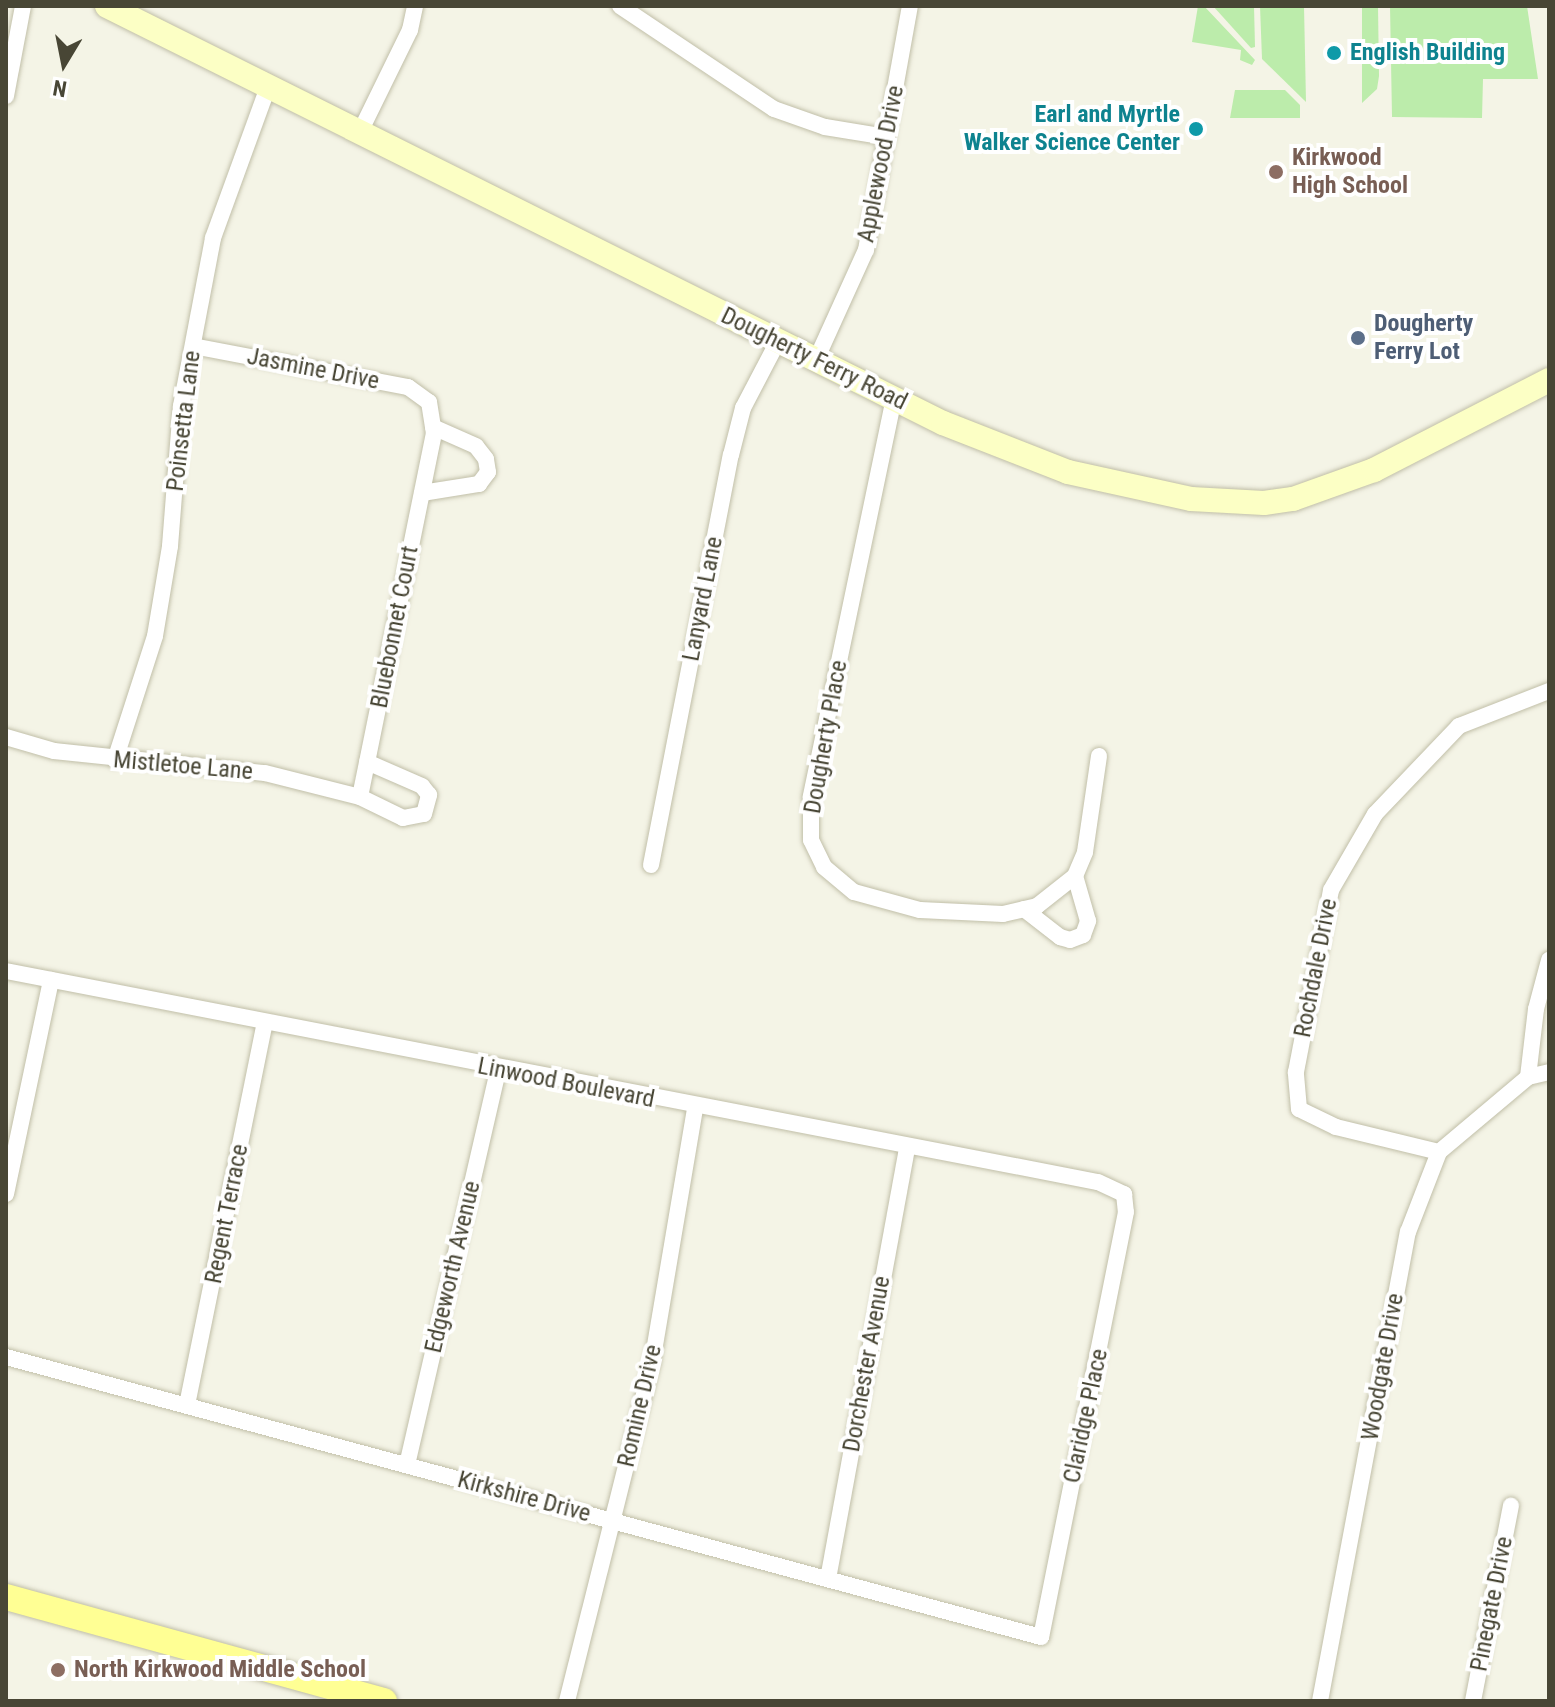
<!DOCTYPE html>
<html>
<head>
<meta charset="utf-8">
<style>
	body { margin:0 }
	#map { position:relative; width:1555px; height:1707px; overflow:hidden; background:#f4f4e6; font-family:"Roboto Condensed",sans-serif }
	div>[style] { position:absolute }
	.green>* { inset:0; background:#bcecab }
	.roads { filter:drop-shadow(0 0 2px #c1bfa8) drop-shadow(0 0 2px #c1bfa8) }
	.street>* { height:16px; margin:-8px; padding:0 8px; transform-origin:8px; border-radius:8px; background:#fff }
	.secondary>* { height:24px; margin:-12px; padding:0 12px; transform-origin:12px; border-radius:12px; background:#fcffc5 }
	.primary>* { height:26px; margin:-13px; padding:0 13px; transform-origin:13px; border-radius:13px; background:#ffff94 }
	.dots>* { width:22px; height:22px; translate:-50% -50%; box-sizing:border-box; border:4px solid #fff; border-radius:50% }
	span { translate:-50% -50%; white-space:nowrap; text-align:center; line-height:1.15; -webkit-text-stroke:8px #fff; paint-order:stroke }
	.culture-label { font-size:24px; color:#0d838f; font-weight:700 }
	.left { translate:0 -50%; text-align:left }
	.right { translate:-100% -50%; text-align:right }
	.education-label { font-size:24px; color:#785e54; font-weight:700 }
	.street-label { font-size:24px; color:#484635 }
	.service-label { font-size:24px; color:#4e5e75; font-weight:700 }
	.frame { position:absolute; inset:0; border:8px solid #484635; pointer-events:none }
	.north { position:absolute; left:24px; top:24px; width:80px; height:80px; -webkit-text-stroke:6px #fff; paint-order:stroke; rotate:190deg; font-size:22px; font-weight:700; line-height:32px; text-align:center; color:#484635 }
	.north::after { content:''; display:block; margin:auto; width:28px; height:36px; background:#484635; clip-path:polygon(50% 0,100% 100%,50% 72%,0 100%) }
</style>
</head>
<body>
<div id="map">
	<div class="green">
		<i style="clip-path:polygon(1198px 6px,1204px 6px,1255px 60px,1252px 65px,1240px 60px,1241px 50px,1192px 42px)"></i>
		<i style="clip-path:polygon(1213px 6px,1254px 6px,1255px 47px,1251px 48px)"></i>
		<i style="clip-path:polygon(1260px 6px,1304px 6px,1306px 102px,1262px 59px)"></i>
		<i style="clip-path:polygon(1362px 6px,1378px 6px,1379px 76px,1377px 89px,1362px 103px)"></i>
		<i style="clip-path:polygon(1390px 6px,1527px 6px,1538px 79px,1483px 79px,1482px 118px,1392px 117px)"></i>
		<i style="clip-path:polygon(1235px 90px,1285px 90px,1300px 105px,1300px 118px,1230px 118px)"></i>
	</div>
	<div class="roads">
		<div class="street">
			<i style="left:620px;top:6px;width:185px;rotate:33.8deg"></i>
			<i style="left:774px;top:109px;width:54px;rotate:19.4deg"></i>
			<i style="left:825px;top:127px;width:63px;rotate:9.2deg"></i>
			<i style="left:6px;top:96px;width:92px;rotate:-79.3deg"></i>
			<i style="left:360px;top:132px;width:114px;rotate:-63.9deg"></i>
			<i style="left:410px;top:30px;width:25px;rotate:-78deg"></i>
			<i style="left:193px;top:346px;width:219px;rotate:10.8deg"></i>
			<i style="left:408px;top:387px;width:26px;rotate:36deg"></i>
			<i style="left:429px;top:402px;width:31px;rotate:81deg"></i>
			<i style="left:434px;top:433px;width:371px;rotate:101.5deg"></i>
			<i style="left:816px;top:360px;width:121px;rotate:-65.6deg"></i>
			<i style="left:866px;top:250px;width:248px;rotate:-79.8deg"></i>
			<i style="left:894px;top:398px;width:408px;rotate:101.8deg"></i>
			<i style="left:811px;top:797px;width:43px;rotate:90deg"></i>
			<i style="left:811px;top:840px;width:30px;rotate:64deg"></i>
			<i style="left:824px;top:867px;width:39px;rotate:40deg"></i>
			<i style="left:854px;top:892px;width:68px;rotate:15.3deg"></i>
			<i style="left:920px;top:910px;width:83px;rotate:2.8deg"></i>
			<i style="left:1003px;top:914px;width:35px;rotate:-13deg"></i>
			<i style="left:1037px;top:906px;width:48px;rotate:-38.3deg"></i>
			<i style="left:1075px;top:876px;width:26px;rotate:-67deg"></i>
			<i style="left:1085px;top:852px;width:97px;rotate:-81.7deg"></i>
			<i style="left:422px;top:493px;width:58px;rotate:-9deg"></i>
			<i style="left:479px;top:484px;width:15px;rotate:-53deg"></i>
			<i style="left:488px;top:472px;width:13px;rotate:-99deg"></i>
			<i style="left:486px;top:459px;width:16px;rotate:-128deg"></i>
			<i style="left:476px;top:446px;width:47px;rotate:-156.2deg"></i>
			<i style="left:6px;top:737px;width:50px;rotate:16.3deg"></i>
			<i style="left:54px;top:751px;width:212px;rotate:6deg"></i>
			<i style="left:265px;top:773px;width:98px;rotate:14.2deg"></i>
			<i style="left:360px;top:797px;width:48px;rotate:26deg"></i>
			<i style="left:403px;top:818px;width:21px;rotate:-11deg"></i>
			<i style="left:424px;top:814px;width:20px;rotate:-75deg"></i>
			<i style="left:429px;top:795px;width:11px;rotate:-128deg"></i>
			<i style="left:422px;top:786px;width:60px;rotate:-156.4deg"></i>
			<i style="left:115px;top:760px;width:130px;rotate:-72.1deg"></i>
			<i style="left:155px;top:636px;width:91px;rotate:-80.5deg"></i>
			<i style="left:170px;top:546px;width:140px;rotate:-85.5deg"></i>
			<i style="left:181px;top:406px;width:171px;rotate:-79.2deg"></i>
			<i style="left:213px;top:238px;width:161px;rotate:-70deg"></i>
			<i style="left:651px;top:865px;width:418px;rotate:-79deg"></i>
			<i style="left:731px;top:455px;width:49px;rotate:-75.7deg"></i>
			<i style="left:743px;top:408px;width:76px;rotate:-62.4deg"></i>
			<i style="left:1024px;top:909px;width:46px;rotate:37.9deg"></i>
			<i style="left:1060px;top:937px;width:10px;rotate:17deg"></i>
			<i style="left:1070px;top:940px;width:14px;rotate:-21deg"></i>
			<i style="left:1083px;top:935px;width:15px;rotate:-70deg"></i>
			<i style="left:1088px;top:921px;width:47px;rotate:-106.1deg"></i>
			<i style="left:6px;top:971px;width:1112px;rotate:10.94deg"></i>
			<i style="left:1098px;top:1182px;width:29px;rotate:25deg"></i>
			<i style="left:1124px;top:1194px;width:18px;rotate:84deg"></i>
			<i style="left:1126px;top:1212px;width:433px;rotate:101.3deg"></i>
			<i style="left:1041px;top:1637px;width:1072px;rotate:-164.86deg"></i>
			<i style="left:1528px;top:1077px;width:68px;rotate:-83.3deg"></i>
			<i style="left:1536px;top:1009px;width:51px;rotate:-75.1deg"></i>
			<i style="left:1439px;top:1152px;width:106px;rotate:-166.4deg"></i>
			<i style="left:1336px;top:1127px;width:41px;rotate:-154.1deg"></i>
			<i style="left:1299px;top:1109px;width:37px;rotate:-95deg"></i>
			<i style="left:1296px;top:1072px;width:185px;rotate:-79.1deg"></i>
			<i style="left:1331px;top:890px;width:88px;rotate:-59.9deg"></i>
			<i style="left:1375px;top:814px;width:122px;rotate:-46.3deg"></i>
			<i style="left:1459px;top:726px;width:97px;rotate:-21.3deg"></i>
			<i style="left:6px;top:1194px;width:219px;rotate:-78.1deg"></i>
			<i style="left:187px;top:1405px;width:390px;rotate:-78.5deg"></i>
			<i style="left:407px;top:1465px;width:405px;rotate:-77deg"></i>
			<i style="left:828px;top:1579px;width:437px;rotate:-79.6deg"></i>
			<i style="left:567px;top:1701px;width:349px;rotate:-75.9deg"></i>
			<i style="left:652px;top:1363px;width:259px;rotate:-80.4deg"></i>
			<i style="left:1320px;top:1701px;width:477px;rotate:-79.4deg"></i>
			<i style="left:1408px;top:1232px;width:86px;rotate:-68.8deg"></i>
			<i style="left:1439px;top:1152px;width:116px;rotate:-40.1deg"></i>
			<i style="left:1528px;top:1077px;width:22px;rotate:-13deg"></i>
			<i style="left:1473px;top:1701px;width:199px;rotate:-79deg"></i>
		</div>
		<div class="secondary">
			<i style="left:107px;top:6px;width:934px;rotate:26.51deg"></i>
			<i style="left:943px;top:423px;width:134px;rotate:21.4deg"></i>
			<i style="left:1068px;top:472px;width:126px;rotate:12.4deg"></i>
			<i style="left:1191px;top:499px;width:73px;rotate:3.1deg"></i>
			<i style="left:1264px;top:503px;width:29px;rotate:-8deg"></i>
			<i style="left:1293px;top:499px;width:86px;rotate:-19.7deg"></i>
			<i style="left:1374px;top:470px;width:197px;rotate:-27.2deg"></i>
		</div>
		<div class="primary">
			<i style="left:6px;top:1597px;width:392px;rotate:15.4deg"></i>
		</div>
	</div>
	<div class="dots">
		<i style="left:1334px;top:53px;background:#0f9aa8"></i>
		<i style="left:1196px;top:129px;background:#0f9aa8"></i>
		<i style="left:1276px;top:172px;background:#8d6e63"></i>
		<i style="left:1358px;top:338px;background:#5c6f8a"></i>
		<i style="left:58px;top:1670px;background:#8d6e63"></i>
	</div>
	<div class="culture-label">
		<span class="left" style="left:1350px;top:53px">English Building</span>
		<span class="right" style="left:1180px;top:129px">Earl and Myrtle<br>Walker Science Center</span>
	</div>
	<div class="education-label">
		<span class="left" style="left:1292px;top:172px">Kirkwood<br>High School</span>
		<span class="left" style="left:74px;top:1670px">North Kirkwood Middle School</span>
	</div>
	<div class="street-label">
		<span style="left:881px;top:164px;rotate:-79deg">Applewood Drive</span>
		<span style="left:814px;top:359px;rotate:26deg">Dougherty Ferry Road</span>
		<span style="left:313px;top:369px;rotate:11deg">Jasmine Drive</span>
		<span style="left:184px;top:421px;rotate:-83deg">Poinsetta Lane</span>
		<span style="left:703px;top:599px;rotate:-79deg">Lanyard Lane</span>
		<span style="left:395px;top:627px;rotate:-79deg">Bluebonnet Court</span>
		<span style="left:826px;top:737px;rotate:-80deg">Dougherty Place</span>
		<span style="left:183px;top:766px;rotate:5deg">Mistletoe Lane</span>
		<span style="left:1316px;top:968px;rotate:-79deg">Rochdale Drive</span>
		<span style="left:566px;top:1083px;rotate:11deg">Linwood Boulevard</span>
		<span style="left:227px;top:1214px;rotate:-79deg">Regent Terrace</span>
		<span style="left:453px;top:1267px;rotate:-77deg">Edgeworth Avenue</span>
		<span style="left:867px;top:1364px;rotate:-80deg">Dorchester Avenue</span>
		<span style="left:1383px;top:1367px;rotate:-80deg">Woodgate Drive</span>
		<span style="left:640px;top:1406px;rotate:-77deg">Romine Drive</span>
		<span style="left:1086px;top:1416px;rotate:-78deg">Claridge Place</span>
		<span style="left:524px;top:1497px;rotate:15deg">Kirkshire Drive</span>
		<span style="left:1492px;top:1604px;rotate:-79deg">Pinegate Drive</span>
	</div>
	<div class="service-label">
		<span class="left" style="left:1374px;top:338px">Dougherty<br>Ferry Lot</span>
	</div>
	<div class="frame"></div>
	<div class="north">N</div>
</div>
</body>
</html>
